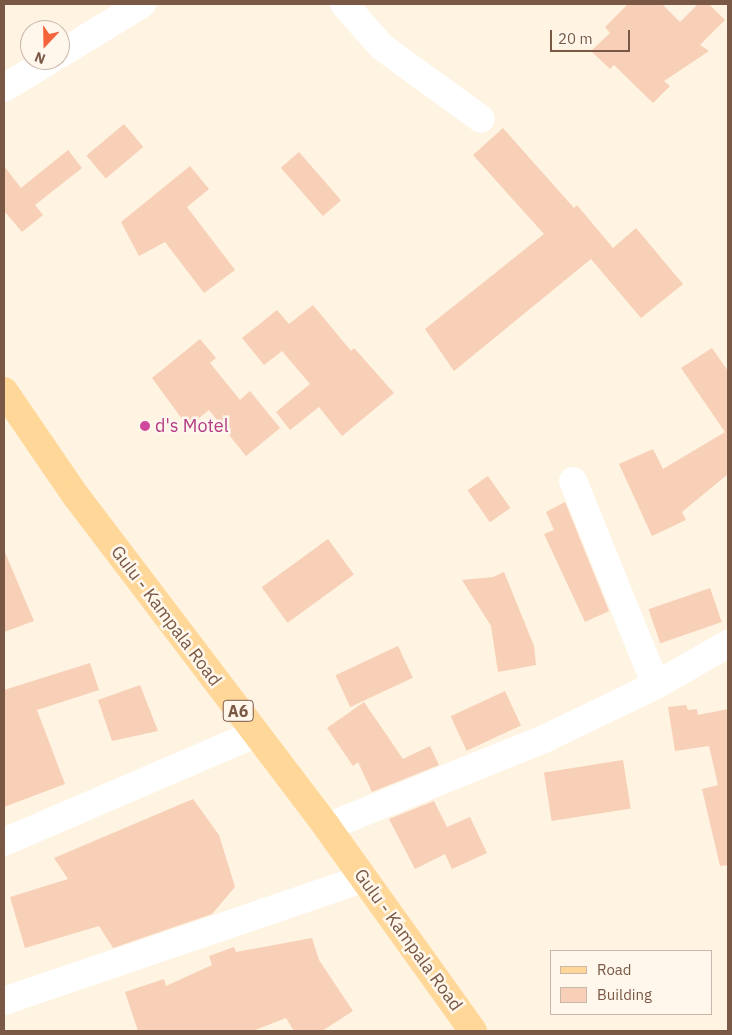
<!DOCTYPE html>
<html>
<head>
<meta charset="utf-8">
<style>
	body { margin:0 }
	#map { position:relative; width:732px; height:1035px; overflow:hidden; background:#fff3e2; font-family:"IBM Plex Sans",sans-serif }
	div>[style] { position:absolute }
	.building>* { inset:0; background:#f7d0b7; transform-origin:0 0 }
	.minor>* { height:28px; margin:-14px; padding:0 14px; transform-origin:14px; border-radius:14px; background:#fff }
	.primary>* { height:28px; margin:-14px; padding:0 14px; transform-origin:14px; border-radius:14px; background:#ffd899 }
	.dots>* { width:14px; height:14px; translate:-50% -50%; box-sizing:border-box; border:2px solid #fff7eb; border-radius:50% }
	span { translate:-50% -50%; white-space:nowrap; text-align:center; line-height:1.15; -webkit-text-stroke:5px #fff7eb; paint-order:stroke }
	.shield-label span { padding:1px 4px; background:#fff7eb; border:1px solid; border-radius:4px; -webkit-text-stroke-width:0 }
	.shield-label { font-size:16px; color:#795846; font-weight:700 }
	.hotel-label { font-size:18px; color:#b23c85 }
	.left { translate:0 -50%; text-align:left }
	.street-label { font-size:18px; color:#795846 }
	.frame { position:absolute; inset:0; border:5px solid #795846; pointer-events:none }
	.legend { position:absolute; left:550px; top:950px; width:162px; height:65px; box-sizing:border-box; background:#fff7eb; border:1px solid #c9b7a9; margin:0; padding:6px 9px; list-style:none; font-size:15px; color:#795846 }
	.legend li { display:flex; align-items:center; gap:10px; height:25px }
	.legend b { width:25px; border:1px solid #c9b7a9 }
	.north { position:absolute; left:20px; top:20px; width:50px; height:50px; box-sizing:border-box; background:#fff7eb; border:1px solid #c9b7a9; border-radius:50%; rotate:201deg; font-size:14px; font-weight:700; line-height:20px; text-align:center; color:#795846 }
	.north::after { content:''; display:block; margin:auto; width:18px; height:22px; background:#f5633b; clip-path:polygon(50% 0,100% 100%,50% 72%,0 100%) }
	.scale { position:absolute; left:550px; top:30px; width:80px; height:22px; box-sizing:border-box; border:2px solid #795846; border-top:0; padding-left:6px; font-size:15px; line-height:18px; white-space:nowrap; color:#795846; -webkit-text-stroke:4px #fff7eb; paint-order:stroke }
</style>
</head>
<body>
<div id="map">
	<div class="building">
		<i style="clip-path:polygon(628px 4px,662px 4px,680px 22px,698px 4px,709px 4px,725px 20px,700px 45px,709px 51px,664px 81px,670px 86px,653px 103px,614px 65px,610px 69px,591px 51px,610px 33px,605px 27px)"></i>
		<i style="left:124px;top:124px;width:30px;height:49px;rotate:50deg"></i>
		<i style="clip-path:polygon(503px 128px,574px 208px,577px 205px,613px 248px,636px 228px,683px 284px,641px 318px,591px 259px,454px 371px,425px 329px,544px 234px,473px 155px)"></i>
		<i style="clip-path:polygon(68px 150px,82px 168px,35px 205px,43px 215px,22px 232px,4px 211px,4px 166px,21px 188px)"></i>
		<i style="left:299px;top:152px;width:64px;height:24px;rotate:49deg"></i>
		<i style="clip-path:polygon(190px 166px,209px 189px,187px 207px,235px 270px,204px 293px,165px 242px,139px 256px,121px 222px)"></i>
		<i style="clip-path:polygon(313px 305px,351px 351px,354px 348px,394px 393px,342px 436px,319px 407px,290px 430px,276px 412px,310px 384px,282px 351px,264px 365px,242px 338px,277px 310px,289px 324px)"></i>
		<i style="clip-path:polygon(200px 339px,216px 358px,210px 363px,240px 400px,250px 391px,280px 428px,246px 456px,209px 410px,188px 427px,152px 378px)"></i>
		<i style="clip-path:polygon(712px 348px,728px 371px,728px 474px,682px 512px,686px 520px,652px 536px,619px 464px,653px 449px,663px 469px,725px 432px,681px 368px)"></i>
		<i style="left:488px;top:476px;width:39px;height:25px;rotate:55deg"></i>
		<i style="clip-path:polygon(565px 502px,609px 611px,585px 622px,544px 534px,554px 530px,546px 512px)"></i>
		<i style="left:328px;top:539px;width:44px;height:82px;rotate:54deg"></i>
		<i style="clip-path:polygon(4px 550px,34px 621px,4px 632px)"></i>
		<i style="clip-path:polygon(504px 572px,534px 646px,536px 665px,498px 672px,491px 626px,462px 580px,493px 577px)"></i>
		<i style="left:710px;top:588px;width:36px;height:65px;rotate:71deg"></i>
		<i style="left:398px;top:646px;width:35px;height:69px;rotate:65deg"></i>
		<i style="clip-path:polygon(90px 663px,99px 690px,37px 710px,65px 784px,4px 807px,4px 690px)"></i>
		<i style="clip-path:polygon(140px 685px,158px 731px,112px 741px,98px 700px)"></i>
		<i style="left:505px;top:691px;width:38px;height:60px;rotate:65deg"></i>
		<i style="clip-path:polygon(364px 702px,403px 759px,430px 746px,439px 765px,372px 792px,358px 762px,353px 766px,327px 728px)"></i>
		<i style="clip-path:polygon(686px 705px,688px 710px,697px 709px,698px 715px,728px 709px,728px 865px,720px 866px,702px 789px,718px 785px,709px 746px,675px 751px,668px 707px)"></i>
		<i style="left:623px;top:760px;width:49px;height:80px;rotate:81deg"></i>
		<i style="clip-path:polygon(193px 799px,219px 835px,235px 887px,212px 914px,113px 948px,99px 926px,25px 948px,10px 897px,68px 879px,54px 858px)"></i>
		<i style="clip-path:polygon(434px 801px,447px 827px,470px 817px,487px 853px,452px 869px,445px 854px,415px 869px,389px 819px)"></i>
		<i style="clip-path:polygon(312px 938px,319px 960px,353px 1011px,322px 1031px,294px 1031px,286px 1018px,253px 1031px,138px 1031px,125px 992px,164px 979px,166px 986px,212px 965px,209px 956px,234px 947px,236px 952px)"></i>
	</div>
	<div class="minor">
		<i style="left:344px;top:4px;width:57px;rotate:48.5deg"></i>
		<i style="left:382px;top:47px;width:122px;rotate:36deg"></i>
		<i style="left:60px;top:54px;width:96px;rotate:-31.4deg"></i>
		<i style="left:4px;top:88px;width:54px;rotate:-31.3deg"></i>
		<i style="left:573px;top:481px;width:220px;rotate:67.9deg"></i>
		<i style="left:327px;top:827px;width:236px;rotate:-22.1deg"></i>
		<i style="left:546px;top:738px;width:122px;rotate:-25.7deg"></i>
		<i style="left:656px;top:685px;width:83px;rotate:-29.7deg"></i>
		<i style="left:4px;top:842px;width:273px;rotate:-23.3deg"></i>
		<i style="left:4px;top:1001px;width:379px;rotate:-18.8deg"></i>
	</div>
	<div class="primary">
		<i style="left:4px;top:391px;width:127px;rotate:55.6deg"></i>
		<i style="left:76px;top:496px;width:415px;rotate:52.8deg"></i>
		<i style="left:327px;top:827px;width:251px;rotate:54.4deg"></i>
	</div>
	<div class="dots">
		<i style="left:145px;top:426px;background:#d1479c"></i>
	</div>
	<div class="shield-label">
		<span style="left:238px;top:711px">A6</span>
	</div>
	<div class="hotel-label">
		<span class="left" style="left:155px;top:426px">d's Motel</span>
	</div>
	<div class="street-label">
		<span style="left:166px;top:616px;rotate:53deg">Gulu - Kampala Road</span>
		<span style="left:408px;top:940px;rotate:54deg">Gulu - Kampala Road</span>
	</div>
	<div class="frame"></div>
	<ul class="legend">
	<li><b style="height:6px;background:#ffd899"></b>Road</li>
	<li><b style="height:14px;background:#f7d0b7"></b>Building</li>
	</ul>
	<div class="north">N</div>
	<div class="scale">20 m</div>
</div>
</body>
</html>
